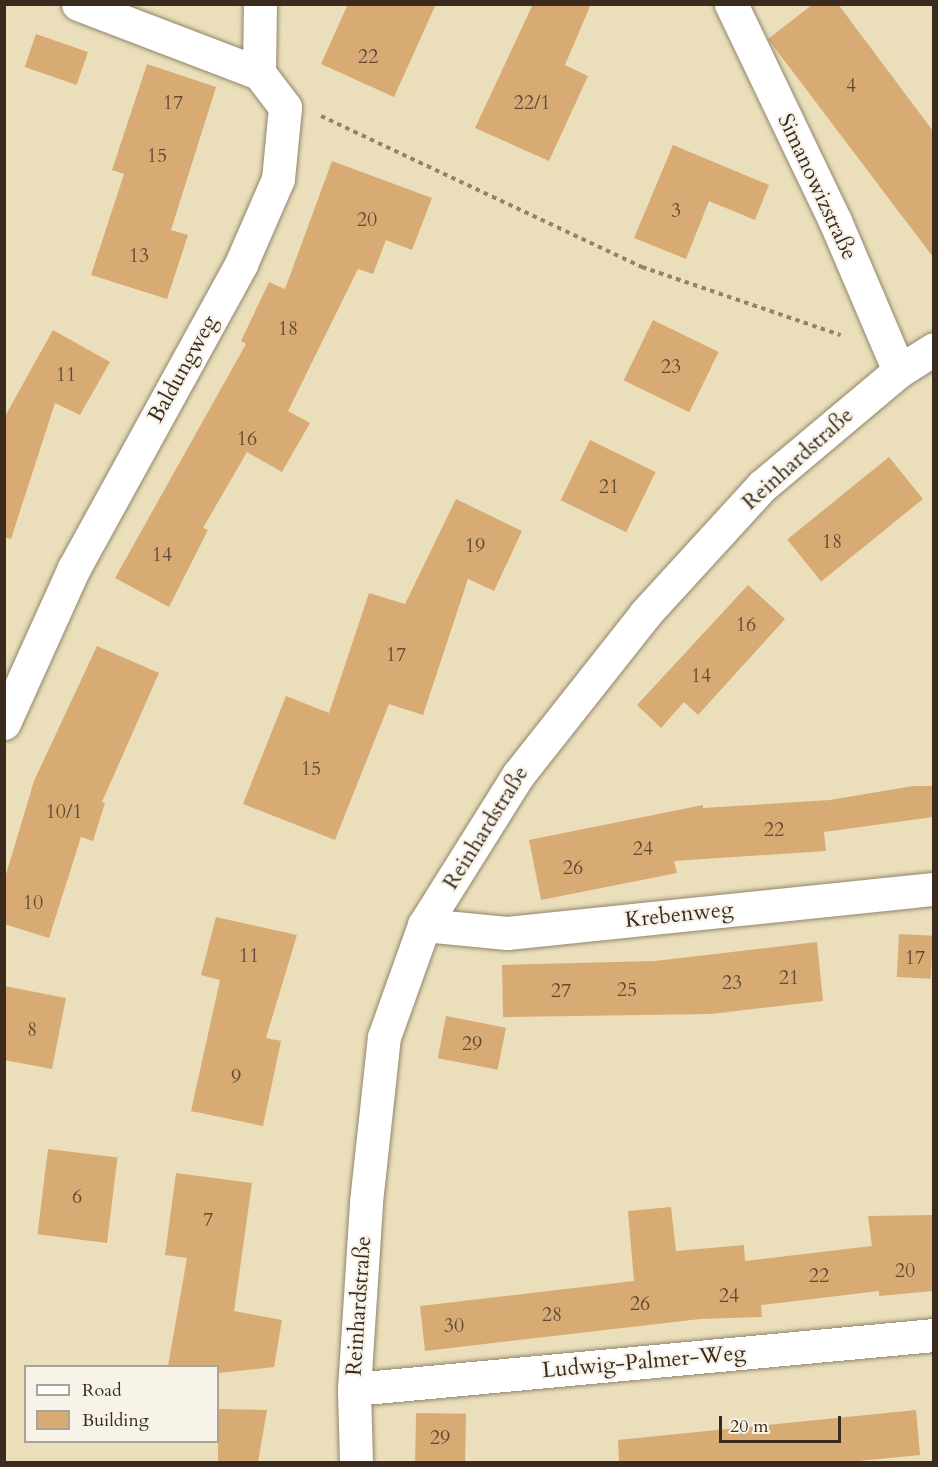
<!DOCTYPE html>
<html>
<head>
<meta charset="utf-8">
<style>
	body { margin:0 }
	#map { position:relative; width:938px; height:1467px; overflow:hidden; background:#eadfba; font-family:Cardo,serif }
	div>[style] { position:absolute }
	.building>* { inset:0; background:#d8ab75; transform-origin:0 0 }
	.path>* { height:4px; margin-top:-2px; transform-origin:0; background:repeating-linear-gradient(90deg,#92846c 0 4.5px,transparent 0 9px) }
	.roads { filter:drop-shadow(0 0 2px #92846c) drop-shadow(0 0 2px #92846c) }
	.minor>* { height:33px; margin:-16.5px; padding:0 16.5px; transform-origin:16.5px; border-radius:16.5px; background:#fff }
	span { translate:-50% -50%; white-space:nowrap; text-align:center; line-height:1.15; -webkit-text-stroke:4.5px #f7f3e8; paint-order:stroke }
	.number-label { font-size:20px; color:#624a34 }
	.number-label span { -webkit-text-stroke-width:0 }
	.street-label { font-size:22px; color:#3b2a1e }
	.frame { position:absolute; inset:0; border:6px solid #3b2a1e; pointer-events:none }
	.legend { position:absolute; left:24px; top:1365px; width:195px; height:78px; box-sizing:border-box; background:#f7f3e8; border:2px solid #aca397; margin:0; padding:8px 10px; list-style:none; font-size:18px; color:#3b2a1e }
	.legend li { display:flex; align-items:center; gap:12px; height:30px }
	.legend b { width:30px; border:2px solid #aca397 }
	.scale { position:absolute; left:719px; top:1416px; width:122px; height:27px; box-sizing:border-box; border:3px solid #3b2a1e; border-top:0; padding-left:8px; font-size:18px; line-height:21px; white-space:nowrap; color:#3b2a1e; -webkit-text-stroke:4px #f7f3e8; paint-order:stroke }
</style>
</head>
<body>
<div id="map">
	<div class="building">
		<i style="clip-path:polygon(348px 4px,436px 4px,394px 97px,321px 64px)"></i>
		<i style="clip-path:polygon(533px 4px,591px 4px,565px 65px,588px 76px,549px 161px,475px 128px)"></i>
		<i style="clip-path:polygon(813px 4px,838px 4px,933px 131px,933px 257px,768px 39px)"></i>
		<i style="left:36px;top:34px;width:55px;height:35px;rotate:19deg"></i>
		<i style="clip-path:polygon(147px 64px,216px 87px,171px 230px,188px 235px,167px 299px,91px 275px,124px 174px,112px 170px)"></i>
		<i style="clip-path:polygon(673px 145px,769px 185px,755px 220px,709px 201px,686px 259px,634px 238px)"></i>
		<i style="clip-path:polygon(332px 161px,432px 198px,412px 250px,386px 240px,373px 274px,358px 269px,288px 411px,310px 423px,282px 472px,247px 452px,203px 528px,208px 530px,169px 607px,115px 578px,246px 344px,241px 341px,269px 282px,285px 289px)"></i>
		<i style="left:653px;top:320px;width:73px;height:67px;rotate:26deg"></i>
		<i style="clip-path:polygon(53px 330px,110px 362px,80px 415px,55px 403px,11px 539px,4px 537px,4px 418px)"></i>
		<i style="left:590px;top:440px;width:73px;height:67px;rotate:26deg"></i>
		<i style="left:889px;top:457px;width:54px;height:131px;rotate:51deg"></i>
		<i style="clip-path:polygon(456px 499px,522px 531px,494px 591px,468px 579px,423px 715px,389px 704px,335px 840px,243px 804px,286px 696px,329px 713px,369px 593px,405px 604px)"></i>
		<i style="clip-path:polygon(748px 585px,785px 619px,698px 715px,684px 702px,661px 728px,637px 705px)"></i>
		<i style="clip-path:polygon(97px 646px,159px 673px,102px 802px,105px 803px,93px 841px,81px 837px,49px 938px,4px 924px,4px 881px,34px 781px)"></i>
		<i style="clip-path:polygon(913px 786px,933px 786px,933px 817px,824px 832px,826px 851px,674px 861px,677px 873px,541px 900px,529px 840px,703px 805px,703px 808px,830px 800px)"></i>
		<i style="clip-path:polygon(216px 917px,297px 935px,266px 1038px,281px 1041px,263px 1126px,191px 1111px,220px 980px,201px 975px)"></i>
		<i style="left:899px;top:934px;width:34px;height:43px;rotate:3deg"></i>
		<i style="clip-path:polygon(817px 942px,823px 1001px,711px 1014px,503px 1017px,502px 965px,655px 961px)"></i>
		<i style="clip-path:polygon(4px 986px,66px 998px,52px 1069px,4px 1060px)"></i>
		<i style="left:446px;top:1016px;width:61px;height:43px;rotate:11deg"></i>
		<i style="left:48px;top:1149px;width:70px;height:86px;rotate:7deg"></i>
		<i style="clip-path:polygon(176px 1173px,252px 1183px,234px 1311px,282px 1320px,274px 1367px,218px 1373px,218px 1366px,168px 1366px,187px 1258px,165px 1255px)"></i>
		<i style="clip-path:polygon(671px 1207px,676px 1251px,744px 1245px,745px 1261px,872px 1246px,868px 1216px,933px 1215px,933px 1291px,879px 1296px,879px 1291px,761px 1305px,762px 1317px,700px 1319px,425px 1351px,420px 1306px,634px 1281px,628px 1211px)"></i>
		<i style="clip-path:polygon(218px 1409px,267px 1410px,258px 1462px,218px 1462px)"></i>
		<i style="clip-path:polygon(916px 1410px,920px 1455px,848px 1462px,619px 1462px,618px 1440px)"></i>
		<i style="left:416px;top:1413px;width:50px;height:49px;rotate:1deg"></i>
	</div>
	<div class="path">
		<i style="left:321px;top:116px;width:355px;rotate:25.2deg"></i>
		<i style="left:642px;top:267px;width:210px;rotate:18.9deg"></i>
	</div>
	<div class="roads">
		<div class="minor">
			<i style="left:78px;top:4px;width:194px;rotate:20.9deg"></i>
			<i style="left:731px;top:4px;width:241px;rotate:64.4deg"></i>
			<i style="left:835px;top:221px;width:163px;rotate:66.9deg"></i>
			<i style="left:4px;top:723px;width:170px;rotate:-65.7deg"></i>
			<i style="left:74px;top:568px;width:347px;rotate:-61.2deg"></i>
			<i style="left:241px;top:264px;width:93px;rotate:-66.5deg"></i>
			<i style="left:278px;top:179px;width:72px;rotate:-84.4deg"></i>
			<i style="left:285px;top:107px;width:43px;rotate:-127.4deg"></i>
			<i style="left:259px;top:73px;width:69px;rotate:-89.2deg"></i>
			<i style="left:424px;top:925px;width:83px;rotate:5.5deg"></i>
			<i style="left:507px;top:933px;width:429px;rotate:-5.9deg"></i>
			<i style="left:354px;top:1389px;width:583px;rotate:-5.32deg"></i>
			<i style="left:356px;top:1462px;width:73px;rotate:-91.6deg"></i>
			<i style="left:354px;top:1389px;width:187px;rotate:-86.3deg"></i>
			<i style="left:366px;top:1202px;width:166px;rotate:-83.8deg"></i>
			<i style="left:384px;top:1037px;width:119px;rotate:-70.3deg"></i>
			<i style="left:424px;top:925px;width:177px;rotate:-57.9deg"></i>
			<i style="left:518px;top:775px;width:205px;rotate:-51.7deg"></i>
			<i style="left:645px;top:614px;width:173px;rotate:-47.6deg"></i>
			<i style="left:762px;top:486px;width:179px;rotate:-40deg"></i>
			<i style="left:899px;top:371px;width:41px;rotate:-32.2deg"></i>
		</div>
	</div>
	<div class="number-label">
		<span style="left:368px;top:56px">22</span>
		<span style="left:851px;top:85px">4</span>
		<span style="left:173px;top:102px">17</span>
		<span style="left:532px;top:102px">22/1</span>
		<span style="left:157px;top:155px">15</span>
		<span style="left:676px;top:210px">3</span>
		<span style="left:367px;top:219px">20</span>
		<span style="left:139px;top:255px">13</span>
		<span style="left:288px;top:328px">18</span>
		<span style="left:671px;top:366px">23</span>
		<span style="left:66px;top:374px">11</span>
		<span style="left:247px;top:438px">16</span>
		<span style="left:609px;top:486px">21</span>
		<span style="left:832px;top:541px">18</span>
		<span style="left:475px;top:545px">19</span>
		<span style="left:162px;top:554px">14</span>
		<span style="left:746px;top:624px">16</span>
		<span style="left:396px;top:654px">17</span>
		<span style="left:701px;top:675px">14</span>
		<span style="left:311px;top:768px">15</span>
		<span style="left:64px;top:811px">10/1</span>
		<span style="left:774px;top:829px">22</span>
		<span style="left:643px;top:848px">24</span>
		<span style="left:573px;top:867px">26</span>
		<span style="left:33px;top:902px">10</span>
		<span style="left:249px;top:955px">11</span>
		<span style="left:915px;top:957px">17</span>
		<span style="left:789px;top:977px">21</span>
		<span style="left:732px;top:982px">23</span>
		<span style="left:627px;top:989px">25</span>
		<span style="left:561px;top:990px">27</span>
		<span style="left:32px;top:1029px">8</span>
		<span style="left:472px;top:1043px">29</span>
		<span style="left:236px;top:1076px">9</span>
		<span style="left:77px;top:1196px">6</span>
		<span style="left:208px;top:1219px">7</span>
		<span style="left:905px;top:1270px">20</span>
		<span style="left:819px;top:1275px">22</span>
		<span style="left:729px;top:1295px">24</span>
		<span style="left:640px;top:1303px">26</span>
		<span style="left:552px;top:1314px">28</span>
		<span style="left:454px;top:1325px">30</span>
		<span style="left:440px;top:1437px">29</span>
	</div>
	<div class="street-label">
		<span style="left:817px;top:187px;rotate:65deg">Simanowizstraße</span>
		<span style="left:183px;top:369px;rotate:-61deg">Baldungweg</span>
		<span style="left:798px;top:459px;rotate:-42deg">Reinhardstraße</span>
		<span style="left:486px;top:828px;rotate:-58deg">Reinhardstraße</span>
		<span style="left:679px;top:915px;rotate:-6deg">Krebenweg</span>
		<span style="left:359px;top:1306px;rotate:-86deg">Reinhardstraße</span>
		<span style="left:644px;top:1362px;rotate:-5deg">Ludwig-Palmer-Weg</span>
	</div>
	<div class="frame"></div>
	<ul class="legend">
	<li><b style="height:8px;background:#fff"></b>Road</li>
	<li><b style="height:16px;background:#d8ab75"></b>Building</li>
	</ul>
	<div class="scale">20 m</div>
</div>
</body>
</html>
